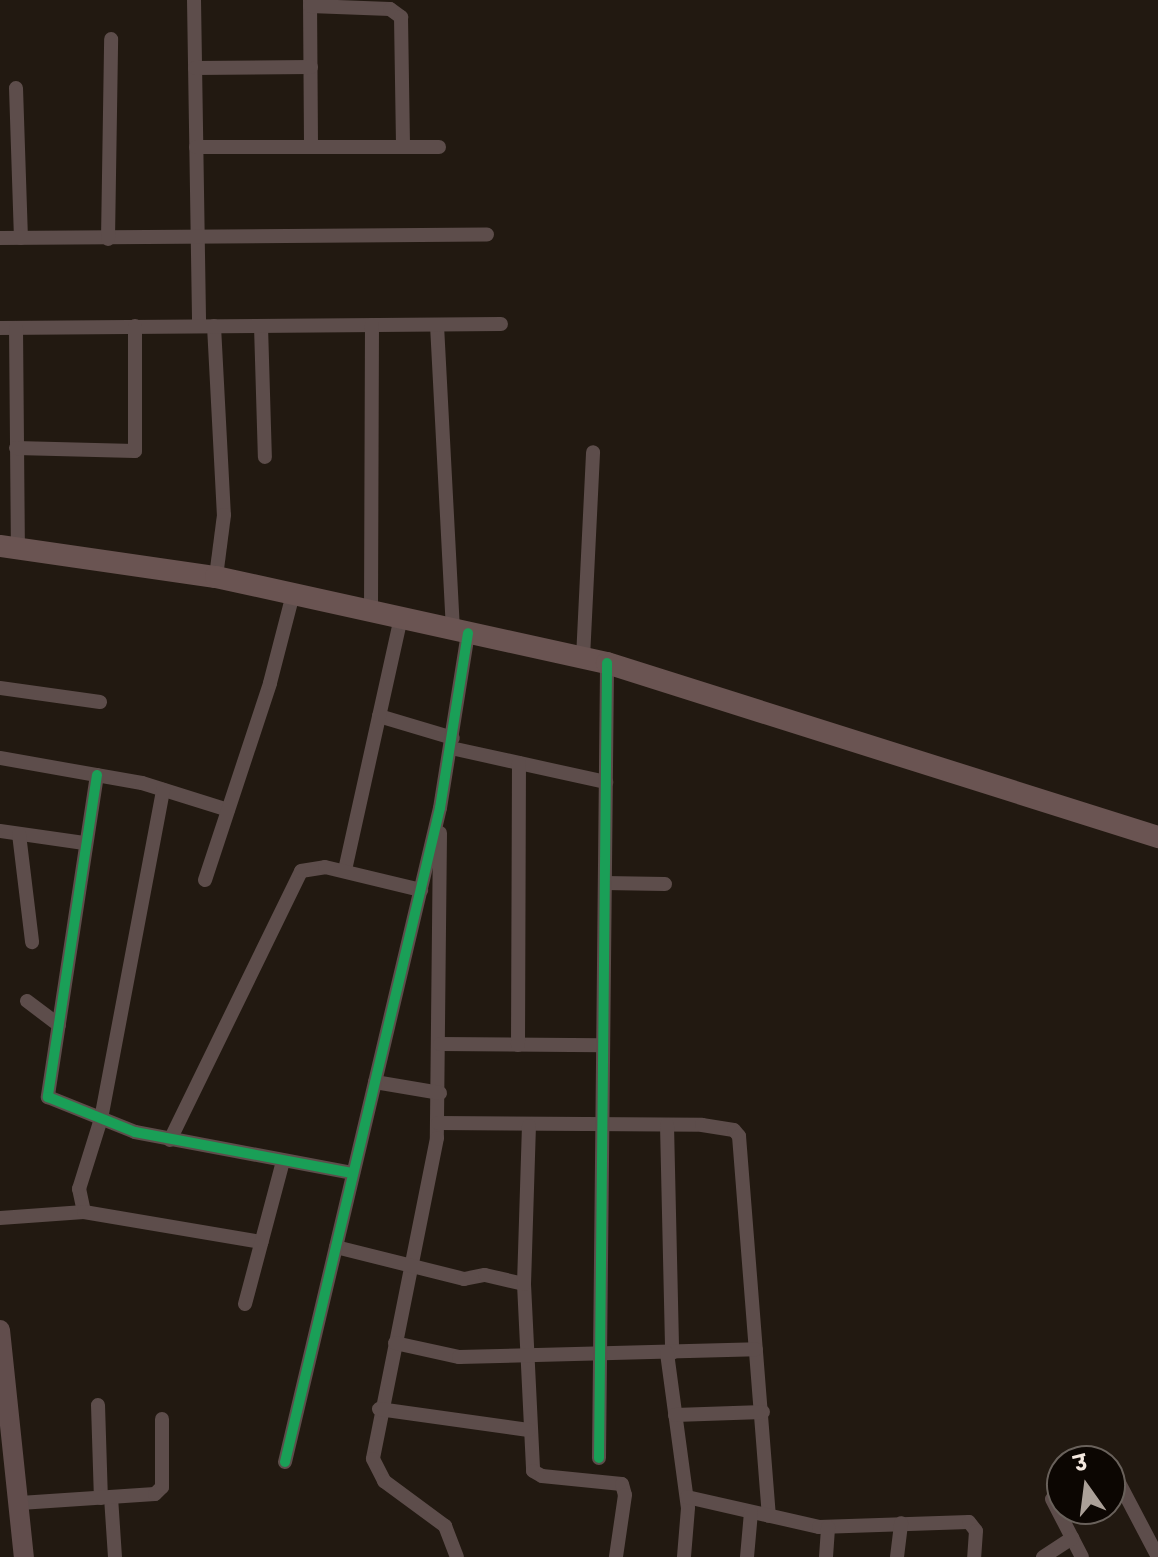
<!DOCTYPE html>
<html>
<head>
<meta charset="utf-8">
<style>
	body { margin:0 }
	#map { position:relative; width:1158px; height:1557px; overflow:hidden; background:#221911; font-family:Poppins,"Noto Sans Devanagari",sans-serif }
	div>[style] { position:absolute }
	.street>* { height:14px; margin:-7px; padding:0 7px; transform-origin:7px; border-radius:7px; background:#5d4d4b }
	.secondary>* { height:20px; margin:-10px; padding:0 10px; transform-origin:10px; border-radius:10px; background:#614d4c }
	.primary>* { height:22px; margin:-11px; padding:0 11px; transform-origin:11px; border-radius:11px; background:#6a5452 }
	.cycleway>* { height:10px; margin:-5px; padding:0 5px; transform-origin:5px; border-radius:5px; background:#1a9f57 }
	span { translate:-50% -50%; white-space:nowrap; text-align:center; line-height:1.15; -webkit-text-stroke:6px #0c0602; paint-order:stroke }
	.north { position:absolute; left:1046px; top:1445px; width:80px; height:80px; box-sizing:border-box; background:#0c0602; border:2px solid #69615b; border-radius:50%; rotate:346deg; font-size:22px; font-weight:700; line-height:32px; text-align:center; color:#f5e9e0 }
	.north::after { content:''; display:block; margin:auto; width:28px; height:36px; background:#aba098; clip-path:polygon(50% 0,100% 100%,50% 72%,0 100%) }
</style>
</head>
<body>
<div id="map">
	<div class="street">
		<i style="left:194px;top:0;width:326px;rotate:89.1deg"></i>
		<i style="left:310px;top:0;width:147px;rotate:89.6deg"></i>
		<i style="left:310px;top:6px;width:80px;rotate:2.1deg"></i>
		<i style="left:390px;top:9px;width:14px;rotate:36deg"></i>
		<i style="left:401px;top:17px;width:130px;rotate:89.1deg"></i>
		<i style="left:195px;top:68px;width:116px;rotate:-0.5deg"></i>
		<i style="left:16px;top:88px;width:150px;rotate:88.1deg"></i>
		<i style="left:196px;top:147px;width:243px"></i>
		<i style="left:0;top:238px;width:487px;rotate:-0.4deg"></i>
		<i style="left:108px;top:239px;width:200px;rotate:-89.1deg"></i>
		<i style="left:437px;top:325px;width:305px;rotate:87deg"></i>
		<i style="left:214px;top:326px;width:189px;rotate:87deg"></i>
		<i style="left:224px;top:515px;width:63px;rotate:97.4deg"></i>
		<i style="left:261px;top:326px;width:131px;rotate:88.3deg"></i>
		<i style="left:0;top:328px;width:501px;rotate:-0.46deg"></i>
		<i style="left:16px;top:328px;width:219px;rotate:89.5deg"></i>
		<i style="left:16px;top:448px;width:119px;rotate:1.4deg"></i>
		<i style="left:135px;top:451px;width:125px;rotate:-90deg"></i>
		<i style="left:371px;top:611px;width:286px;rotate:-89.8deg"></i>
		<i style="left:583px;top:658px;width:206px;rotate:-87.2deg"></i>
		<i style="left:0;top:688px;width:101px;rotate:8deg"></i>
		<i style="left:379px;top:716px;width:77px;rotate:16.6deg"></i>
		<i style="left:451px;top:748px;width:159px;rotate:12.4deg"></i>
		<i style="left:0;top:758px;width:144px;rotate:10deg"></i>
		<i style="left:142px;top:783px;width:90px;rotate:17.4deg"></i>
		<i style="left:97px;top:775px;width:326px;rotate:98.7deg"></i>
		<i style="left:48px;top:1097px;width:94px;rotate:21.9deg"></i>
		<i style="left:135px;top:1132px;width:222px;rotate:10.7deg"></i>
		<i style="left:0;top:831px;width:85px;rotate:8.1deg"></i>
		<i style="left:440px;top:833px;width:305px;rotate:90.6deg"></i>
		<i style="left:437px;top:1138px;width:327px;rotate:101.3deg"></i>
		<i style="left:373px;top:1459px;width:25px;rotate:63deg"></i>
		<i style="left:384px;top:1481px;width:76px;rotate:36.4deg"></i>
		<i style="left:445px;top:1526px;width:33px;rotate:69deg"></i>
		<i style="left:19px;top:834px;width:109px;rotate:83.1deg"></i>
		<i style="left:345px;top:870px;width:258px;rotate:-77.5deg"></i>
		<i style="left:205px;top:880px;width:207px;rotate:-71.7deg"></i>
		<i style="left:270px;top:683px;width:92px;rotate:-75.5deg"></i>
		<i style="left:605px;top:883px;width:60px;rotate:1deg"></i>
		<i style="left:27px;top:1001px;width:40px;rotate:37deg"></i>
		<i style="left:440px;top:1044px;width:163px;rotate:0.4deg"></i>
		<i style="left:518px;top:1045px;width:282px;rotate:-89.8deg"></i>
		<i style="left:375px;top:1082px;width:66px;rotate:9.6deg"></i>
		<i style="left:438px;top:1123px;width:264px;rotate:0.4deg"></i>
		<i style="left:702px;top:1125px;width:32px;rotate:9deg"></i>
		<i style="left:734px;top:1130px;width:8px;rotate:50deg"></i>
		<i style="left:739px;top:1136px;width:381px;rotate:85.5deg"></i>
		<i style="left:667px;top:1125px;width:228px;rotate:88.7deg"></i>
		<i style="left:170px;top:1140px;width:299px;rotate:-64deg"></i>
		<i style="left:301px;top:871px;width:24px;rotate:-9deg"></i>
		<i style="left:325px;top:867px;width:99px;rotate:13.5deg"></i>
		<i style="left:84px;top:1212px;width:24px;rotate:-102deg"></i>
		<i style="left:79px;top:1189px;width:73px;rotate:-72.6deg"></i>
		<i style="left:101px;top:1119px;width:335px;rotate:-79.3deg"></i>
		<i style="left:0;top:1218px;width:84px;rotate:-4.1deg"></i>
		<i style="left:84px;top:1212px;width:180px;rotate:9.6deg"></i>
		<i style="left:336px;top:1247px;width:132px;rotate:14deg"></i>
		<i style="left:464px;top:1279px;width:21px;rotate:-11deg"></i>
		<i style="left:485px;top:1275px;width:40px;rotate:13deg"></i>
		<i style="left:524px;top:1284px;width:187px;rotate:87.2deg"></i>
		<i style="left:533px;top:1471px;width:10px;rotate:29deg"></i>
		<i style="left:542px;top:1476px;width:80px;rotate:5.7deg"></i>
		<i style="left:622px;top:1484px;width:11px;rotate:75deg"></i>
		<i style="left:625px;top:1495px;width:63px;rotate:98.3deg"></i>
		<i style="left:524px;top:1284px;width:158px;rotate:-88.2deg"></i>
		<i style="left:245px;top:1304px;width:148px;rotate:-75.1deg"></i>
		<i style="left:395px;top:1343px;width:66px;rotate:12.3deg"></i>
		<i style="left:459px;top:1357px;width:297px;rotate:-1.5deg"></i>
		<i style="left:667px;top:1353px;width:156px;rotate:82.3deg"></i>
		<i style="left:688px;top:1508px;width:49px;rotate:94.7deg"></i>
		<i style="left:98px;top:1405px;width:93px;rotate:88.2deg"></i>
		<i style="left:379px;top:1409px;width:151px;rotate:8deg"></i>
		<i style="left:675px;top:1415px;width:88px;rotate:-2deg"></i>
		<i style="left:599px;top:1458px;width:795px;rotate:-89.42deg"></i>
		<i style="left:285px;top:1462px;width:672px;rotate:-76.67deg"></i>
		<i style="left:440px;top:808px;width:177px;rotate:-80.9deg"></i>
		<i style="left:1116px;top:1477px;width:90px;rotate:62.3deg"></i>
		<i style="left:111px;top:1497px;width:60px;rotate:86.2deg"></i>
		<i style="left:687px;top:1497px;width:135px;rotate:12.8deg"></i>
		<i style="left:819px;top:1527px;width:150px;rotate:-1.9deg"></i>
		<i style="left:969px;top:1522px;width:11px;rotate:52deg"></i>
		<i style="left:976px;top:1531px;width:26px;rotate:94deg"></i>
		<i style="left:1052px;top:1499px;width:65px;rotate:62.7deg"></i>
		<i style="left:20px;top:1503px;width:135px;rotate:-3.8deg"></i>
		<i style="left:155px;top:1494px;width:10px;rotate:-45deg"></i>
		<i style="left:162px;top:1487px;width:68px;rotate:-90deg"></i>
		<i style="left:747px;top:1557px;width:45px;rotate:-84.9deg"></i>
		<i style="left:826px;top:1557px;width:30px;rotate:-86deg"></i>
		<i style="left:897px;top:1557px;width:34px;rotate:-83deg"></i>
		<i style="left:1043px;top:1557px;width:35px;rotate:-33deg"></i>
	</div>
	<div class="secondary">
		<i style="left:0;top:1330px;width:228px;rotate:84deg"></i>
	</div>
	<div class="primary">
		<i style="left:0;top:546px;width:218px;rotate:8.2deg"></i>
		<i style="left:216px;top:577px;width:400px;rotate:12.4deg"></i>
		<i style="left:607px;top:663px;width:578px;rotate:17.53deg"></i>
	</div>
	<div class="cycleway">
		<i style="left:97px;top:775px;width:326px;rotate:98.7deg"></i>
		<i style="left:48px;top:1097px;width:94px;rotate:21.9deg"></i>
		<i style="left:135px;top:1132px;width:222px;rotate:10.7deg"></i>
		<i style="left:599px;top:1458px;width:795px;rotate:-89.42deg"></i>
		<i style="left:285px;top:1462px;width:672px;rotate:-76.67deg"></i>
		<i style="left:440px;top:808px;width:177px;rotate:-80.9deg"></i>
	</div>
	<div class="north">उ</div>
</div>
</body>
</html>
